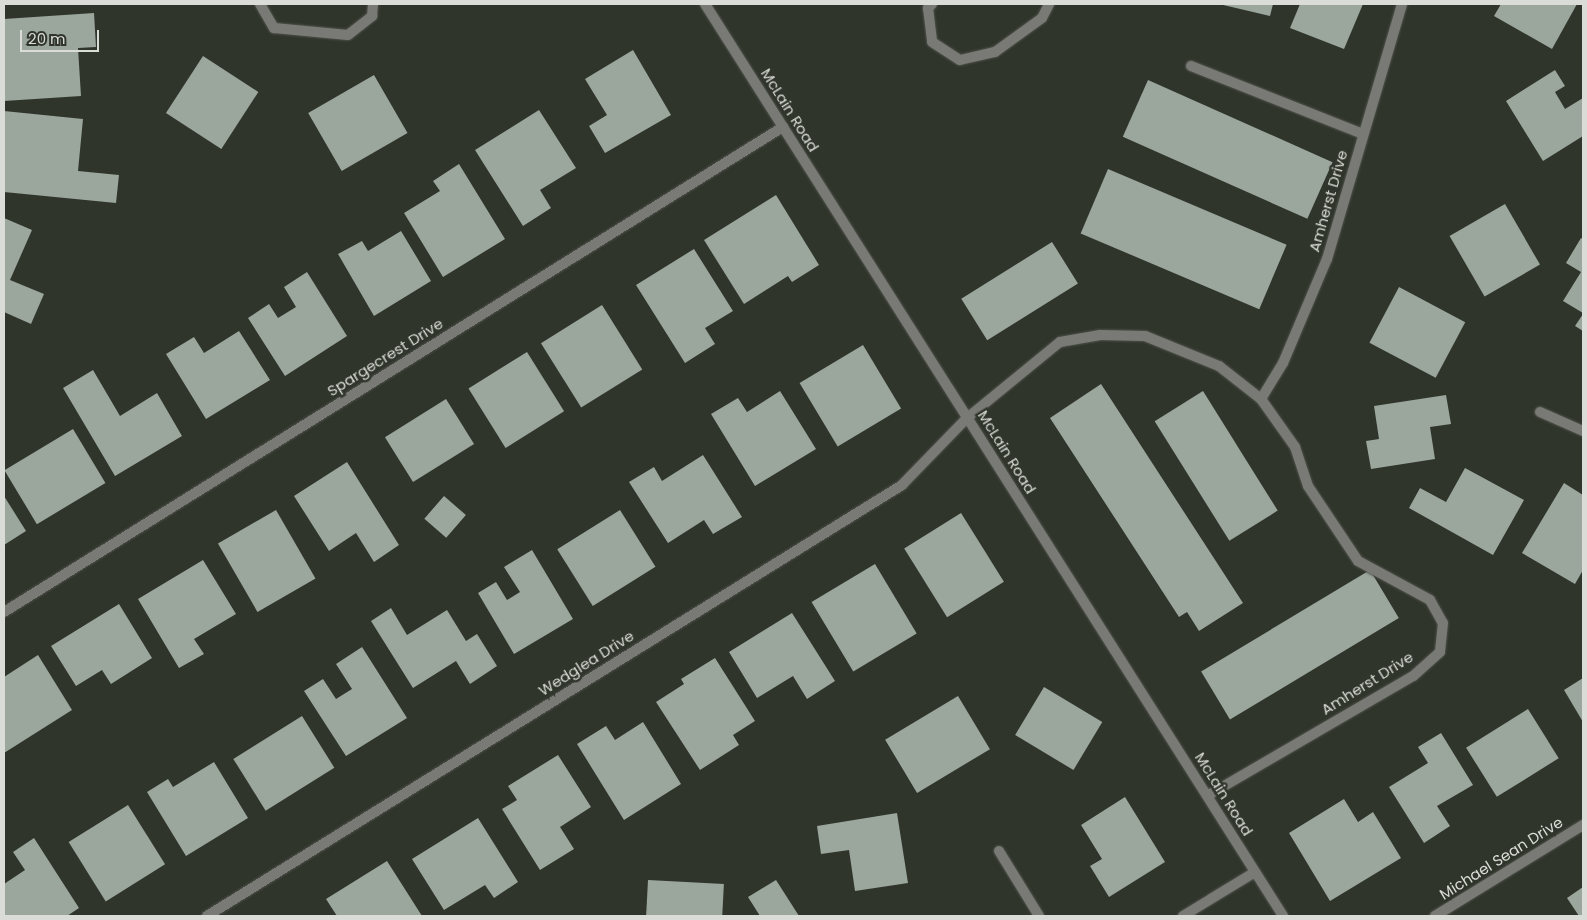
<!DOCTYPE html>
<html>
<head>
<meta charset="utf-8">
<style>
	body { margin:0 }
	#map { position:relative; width:1587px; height:920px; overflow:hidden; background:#30352c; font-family:Poppins,sans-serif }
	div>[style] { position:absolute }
	.building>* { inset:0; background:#9ba69d; transform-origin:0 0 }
	.roads { filter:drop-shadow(0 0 1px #4f534b) drop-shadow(0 0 1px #4f534b) }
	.lane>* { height:10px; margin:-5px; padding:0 5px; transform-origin:5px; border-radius:5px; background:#797a75 }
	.street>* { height:10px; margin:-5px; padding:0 5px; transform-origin:5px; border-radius:5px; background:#797a75 }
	span { translate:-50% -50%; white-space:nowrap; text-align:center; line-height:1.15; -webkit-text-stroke:5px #30352c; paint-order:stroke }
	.street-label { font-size:15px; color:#daddd7 }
	.frame { position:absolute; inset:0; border:5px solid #daddd7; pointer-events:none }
	.scale { position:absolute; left:20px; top:30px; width:79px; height:22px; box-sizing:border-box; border:2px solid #daddd7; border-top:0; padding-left:6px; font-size:15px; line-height:18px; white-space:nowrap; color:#daddd7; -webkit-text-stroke:4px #30352c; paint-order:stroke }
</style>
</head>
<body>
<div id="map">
	<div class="building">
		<i style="clip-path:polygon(1219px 4px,1273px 4px,1270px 16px)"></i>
		<i style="clip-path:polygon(1300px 4px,1363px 4px,1344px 49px,1290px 28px)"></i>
		<i style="clip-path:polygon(1501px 4px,1577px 4px,1552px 49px,1494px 16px)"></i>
		<i style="clip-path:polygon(94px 13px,96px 47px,78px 48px,81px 96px,4px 101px,4px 19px)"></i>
		<i style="clip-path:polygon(633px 50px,671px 115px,605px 153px,589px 126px,607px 115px,585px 79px)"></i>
		<i style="left:203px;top:56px;width:66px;height:68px;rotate:33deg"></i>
		<i style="clip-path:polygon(1555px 70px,1565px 86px,1555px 92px,1565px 109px,1583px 98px,1583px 136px,1543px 161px,1506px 101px)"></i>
		<i style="left:374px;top:75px;width:67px;height:76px;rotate:60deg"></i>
		<i style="left:1148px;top:80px;width:202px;height:62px;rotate:24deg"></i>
		<i style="clip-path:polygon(539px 110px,576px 168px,540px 190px,551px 208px,523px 226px,475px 150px)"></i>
		<i style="clip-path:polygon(4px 111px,83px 119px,78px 171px,119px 175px,116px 203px,4px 192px)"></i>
		<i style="clip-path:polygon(459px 164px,505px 239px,443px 277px,404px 213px,440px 191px,433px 181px)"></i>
		<i style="left:1108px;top:169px;width:194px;height:70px;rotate:23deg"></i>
		<i style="clip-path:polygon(776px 195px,819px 265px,792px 282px,788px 276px,744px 304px,704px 240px)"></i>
		<i style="left:1505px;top:204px;width:70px;height:64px;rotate:60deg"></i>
		<i style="clip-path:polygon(4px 218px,32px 230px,10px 280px,44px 294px,31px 324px,4px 312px)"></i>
		<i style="clip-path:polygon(401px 231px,431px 281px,374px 316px,338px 254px,362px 241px,368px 251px)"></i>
		<i style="clip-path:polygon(1581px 238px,1583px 239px,1583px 313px,1563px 301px,1581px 272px,1566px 263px)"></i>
		<i style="left:1052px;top:242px;width:49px;height:107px;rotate:58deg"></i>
		<i style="clip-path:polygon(694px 249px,733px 311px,705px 328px,715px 344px,685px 363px,636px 285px)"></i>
		<i style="clip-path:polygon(307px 272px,347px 336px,285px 376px,248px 318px,269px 304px,278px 318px,296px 307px,284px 287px)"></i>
		<i style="left:1399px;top:287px;width:75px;height:63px;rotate:28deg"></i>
		<i style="left:602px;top:305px;width:76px;height:72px;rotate:58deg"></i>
		<i style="clip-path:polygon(1583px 314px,1583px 331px,1575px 326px)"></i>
		<i style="clip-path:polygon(239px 331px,270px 380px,206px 419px,166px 354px,194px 337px,204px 353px)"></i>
		<i style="left:863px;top:345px;width:74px;height:74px;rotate:59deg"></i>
		<i style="left:527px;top:352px;width:70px;height:69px;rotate:58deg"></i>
		<i style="clip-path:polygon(93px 370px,120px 416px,157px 393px,182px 436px,115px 476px,63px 388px)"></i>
		<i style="clip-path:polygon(1101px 384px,1243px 603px,1199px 631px,1187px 612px,1179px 617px,1050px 418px)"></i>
		<i style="clip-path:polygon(780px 391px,816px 449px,755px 486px,711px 414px,738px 398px,747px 412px)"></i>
		<i style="left:1203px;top:391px;width:141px;height:57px;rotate:58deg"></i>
		<i style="clip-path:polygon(1446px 395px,1451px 424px,1430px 427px,1435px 459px,1371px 469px,1366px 441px,1379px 439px,1374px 406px)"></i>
		<i style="left:446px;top:399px;width:53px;height:72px;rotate:58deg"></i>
		<i style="left:73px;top:429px;width:63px;height:80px;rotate:59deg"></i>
		<i style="clip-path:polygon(703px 455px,742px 517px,713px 534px,704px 520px,668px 543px,629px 482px,654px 467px,662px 481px)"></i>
		<i style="clip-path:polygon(347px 462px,399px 545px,374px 562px,356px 533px,329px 551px,294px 496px)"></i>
		<i style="clip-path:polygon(1465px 468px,1524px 500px,1493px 555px,1409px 508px,1420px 488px,1446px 502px)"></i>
		<i style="clip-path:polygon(1564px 483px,1583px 495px,1583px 570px,1575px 584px,1522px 553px)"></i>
		<i style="clip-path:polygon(4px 496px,26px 531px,4px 545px)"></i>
		<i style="left:444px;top:496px;width:29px;height:30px;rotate:41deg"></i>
		<i style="left:276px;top:510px;width:79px;height:67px;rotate:60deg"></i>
		<i style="left:620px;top:510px;width:67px;height:74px;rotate:58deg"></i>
		<i style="left:961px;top:513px;width:81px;height:67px;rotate:58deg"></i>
		<i style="clip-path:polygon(532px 550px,573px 619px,514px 654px,478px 593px,496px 582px,507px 600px,520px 592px,504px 567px)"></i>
		<i style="clip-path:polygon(203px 560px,236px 614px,194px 639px,204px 654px,179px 668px,138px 599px)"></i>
		<i style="left:875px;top:564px;width:81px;height:74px;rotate:59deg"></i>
		<i style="left:1370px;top:570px;width:56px;height:197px;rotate:59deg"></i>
		<i style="clip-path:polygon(119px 604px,152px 658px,111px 684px,102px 670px,76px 686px,51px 646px)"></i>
		<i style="clip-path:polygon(391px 608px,407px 635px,447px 610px,466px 641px,477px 634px,497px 666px,470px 684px,456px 661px,413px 688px,371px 621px)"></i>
		<i style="clip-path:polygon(792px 613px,835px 681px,807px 699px,793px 676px,757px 698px,729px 652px)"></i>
		<i style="clip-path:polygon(362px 647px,407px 718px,346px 756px,304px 691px,323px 679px,336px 699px,352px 689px,336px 664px)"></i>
		<i style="clip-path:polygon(38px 655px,72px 710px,4px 753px,4px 677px)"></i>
		<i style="clip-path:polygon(715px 658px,755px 721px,733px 735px,739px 745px,700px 770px,656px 702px,684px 684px,681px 679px)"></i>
		<i style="clip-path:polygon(1583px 678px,1583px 722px,1564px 690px)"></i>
		<i style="left:1044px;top:687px;width:68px;height:56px;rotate:31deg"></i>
		<i style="left:958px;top:696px;width:62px;height:85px;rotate:59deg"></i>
		<i style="left:1528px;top:709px;width:58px;height:73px;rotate:58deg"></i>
		<i style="left:302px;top:716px;width:61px;height:81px;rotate:58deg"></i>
		<i style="clip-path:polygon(643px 722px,681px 784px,624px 820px,577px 744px,606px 726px,615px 740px)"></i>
		<i style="clip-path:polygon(1441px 733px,1473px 785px,1437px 806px,1450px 826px,1424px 843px,1389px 787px,1428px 763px,1418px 747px)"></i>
		<i style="clip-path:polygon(558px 755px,591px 807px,560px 827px,574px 849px,540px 870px,502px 809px,517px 800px,508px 786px)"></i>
		<i style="clip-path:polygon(214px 762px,248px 818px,186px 856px,147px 792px,168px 779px,173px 787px)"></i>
		<i style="clip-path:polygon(1125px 797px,1165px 862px,1109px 897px,1090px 866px,1102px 859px,1081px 825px)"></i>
		<i style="clip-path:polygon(1344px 799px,1358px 822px,1373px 812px,1401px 858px,1330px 901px,1289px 833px)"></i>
		<i style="left:128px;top:805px;width:70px;height:70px;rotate:58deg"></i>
		<i style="clip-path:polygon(897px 813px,908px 883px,855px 891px,849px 850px,821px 854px,817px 826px)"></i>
		<i style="clip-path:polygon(478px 818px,518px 882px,494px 898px,485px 885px,444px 910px,412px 859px)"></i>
		<i style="clip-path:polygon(34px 838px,79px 908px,67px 916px,4px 916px,4px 884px,25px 870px,13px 852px)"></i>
		<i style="clip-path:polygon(387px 861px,422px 916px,337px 916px,326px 899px)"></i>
		<i style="left:648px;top:880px;width:76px;height:36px;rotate:3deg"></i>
		<i style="clip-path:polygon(776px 880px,799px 916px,760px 916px,748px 897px)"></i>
		<i style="clip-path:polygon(1583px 887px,1583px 916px,1579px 916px,1567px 898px)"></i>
	</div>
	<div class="roads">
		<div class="lane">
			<i style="left:260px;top:4px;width:28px;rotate:60deg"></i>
			<i style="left:274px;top:28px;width:74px;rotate:5.4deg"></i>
			<i style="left:348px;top:35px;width:31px;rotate:-38deg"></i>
			<i style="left:372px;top:16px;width:12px;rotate:-85deg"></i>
			<i style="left:1191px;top:66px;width:185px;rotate:21.6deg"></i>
			<i style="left:1261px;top:399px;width:42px;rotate:-58.6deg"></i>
			<i style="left:1283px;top:363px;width:113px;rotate:-67.1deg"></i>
			<i style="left:1327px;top:259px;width:266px;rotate:-73.6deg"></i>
			<i style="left:967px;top:418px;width:120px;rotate:-39.3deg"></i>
			<i style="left:1060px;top:342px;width:41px;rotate:-9.9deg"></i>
			<i style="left:1100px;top:335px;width:45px;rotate:1.3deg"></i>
			<i style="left:1145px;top:336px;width:80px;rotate:22.1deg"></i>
			<i style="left:1219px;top:366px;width:53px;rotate:38.2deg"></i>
			<i style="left:1261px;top:399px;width:59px;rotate:54.7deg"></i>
			<i style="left:1295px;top:447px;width:41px;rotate:71.6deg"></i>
			<i style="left:1308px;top:486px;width:90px;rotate:56.3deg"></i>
			<i style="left:1358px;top:561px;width:82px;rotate:28.4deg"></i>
			<i style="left:1430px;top:600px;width:26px;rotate:61deg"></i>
			<i style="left:1443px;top:623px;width:29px;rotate:96deg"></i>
			<i style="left:1440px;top:652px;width:36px;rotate:138deg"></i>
			<i style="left:1413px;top:676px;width:238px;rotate:149.8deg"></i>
		</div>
		<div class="street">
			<i style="left:705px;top:4px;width:1080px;rotate:57.63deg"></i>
			<i style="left:932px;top:4px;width:6px;rotate:135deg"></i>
			<i style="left:928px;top:8px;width:34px;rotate:83deg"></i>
			<i style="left:932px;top:42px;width:33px;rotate:33deg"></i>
			<i style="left:960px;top:60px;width:36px;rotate:-13deg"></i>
			<i style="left:995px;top:52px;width:58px;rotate:-35.9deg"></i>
			<i style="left:1042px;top:18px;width:16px;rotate:-63deg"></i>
			<i style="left:1540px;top:412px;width:47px;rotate:23.8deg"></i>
			<i style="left:4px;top:612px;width:918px;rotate:-31.91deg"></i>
			<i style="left:999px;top:851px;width:76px;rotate:58.4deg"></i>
			<i style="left:207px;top:916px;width:818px;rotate:-31.8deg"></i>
			<i style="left:902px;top:485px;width:93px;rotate:-45.9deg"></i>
			<i style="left:1183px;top:916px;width:84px;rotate:-31.4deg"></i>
			<i style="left:1435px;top:916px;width:174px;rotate:-31.6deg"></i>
		</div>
	</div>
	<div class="street-label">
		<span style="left:790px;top:110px;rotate:58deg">McLain Road</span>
		<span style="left:1328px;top:201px;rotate:-74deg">Amherst Drive</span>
		<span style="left:385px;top:357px;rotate:-32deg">Spargecrest Drive</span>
		<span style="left:1007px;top:452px;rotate:58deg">McLain Road</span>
		<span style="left:586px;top:663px;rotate:-32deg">Wedglea Drive</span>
		<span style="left:1367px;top:683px;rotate:-32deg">Amherst Drive</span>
		<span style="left:1224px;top:794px;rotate:58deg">McLain Road</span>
		<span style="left:1501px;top:858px;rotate:-32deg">Michael Sean Drive</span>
	</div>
	<div class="frame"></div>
	<div class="scale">20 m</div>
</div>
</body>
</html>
